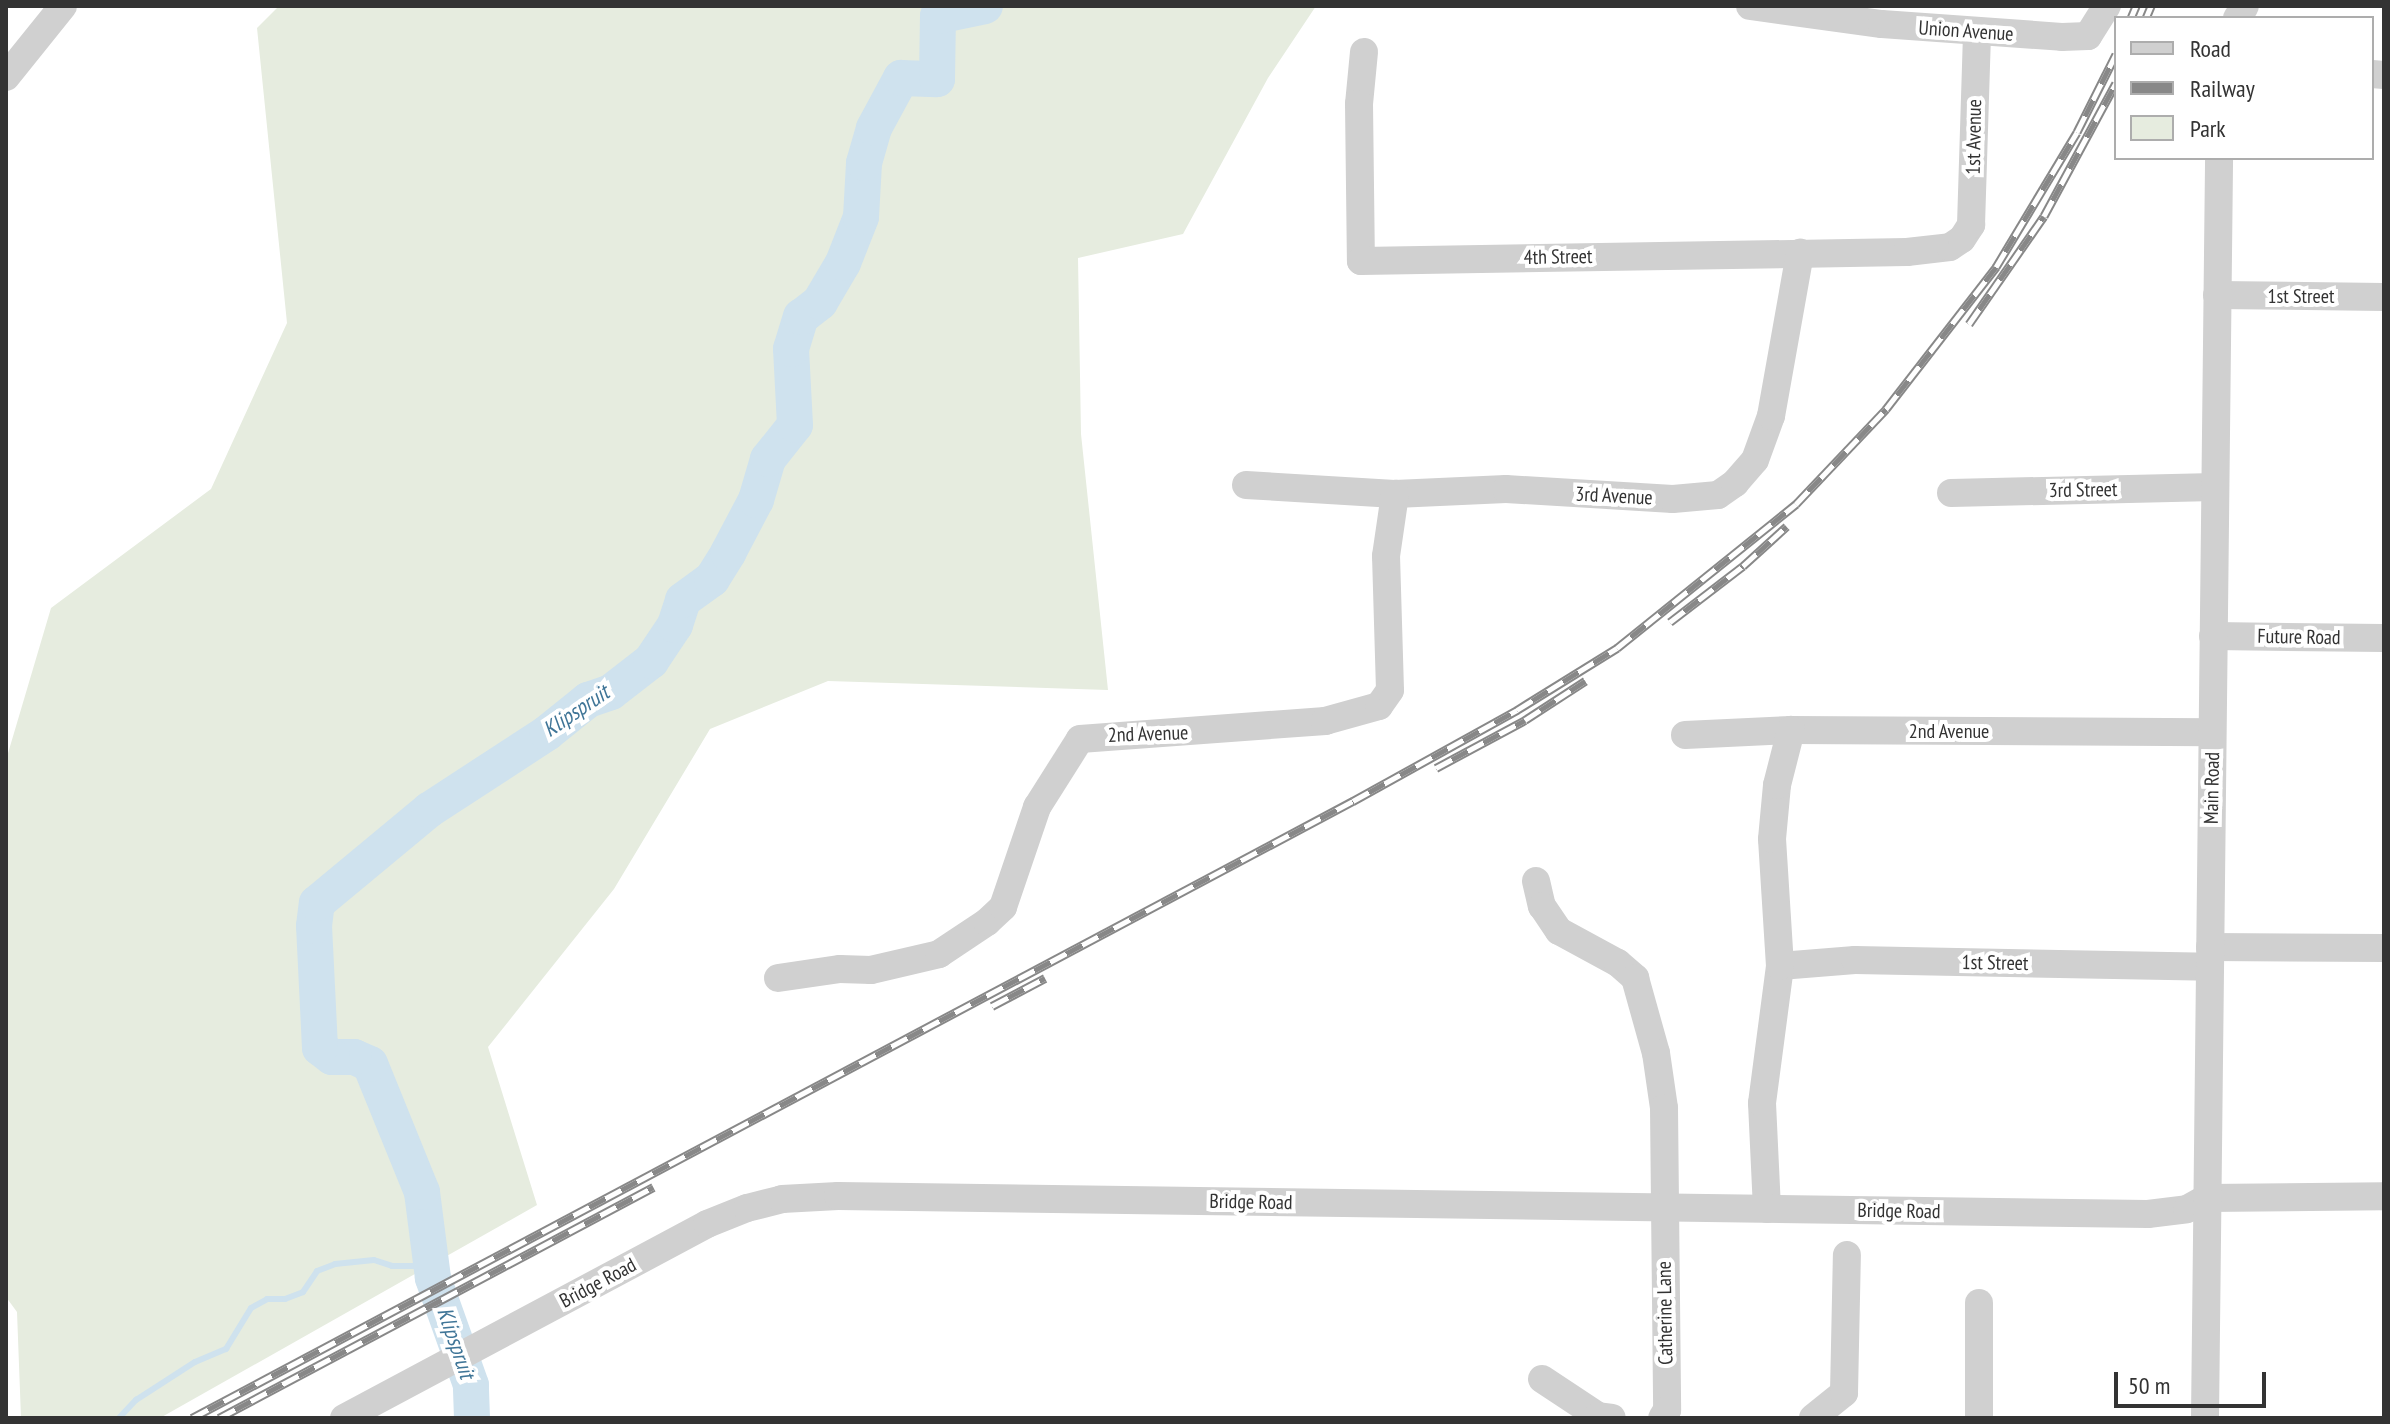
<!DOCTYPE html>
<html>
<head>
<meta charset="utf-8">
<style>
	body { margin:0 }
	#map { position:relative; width:2390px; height:1424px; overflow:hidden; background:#fff; font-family:"PT Sans Narrow",sans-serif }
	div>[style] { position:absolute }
	.green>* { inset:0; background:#e6ecdf }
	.stream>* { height:6px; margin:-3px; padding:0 3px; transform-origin:3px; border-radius:3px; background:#cfe2ee }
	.river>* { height:36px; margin:-18px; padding:0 18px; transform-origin:18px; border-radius:18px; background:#cfe2ee }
	.minor>* { height:28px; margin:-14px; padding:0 14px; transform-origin:14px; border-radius:14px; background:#d0d0d0 }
	.rail>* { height:9px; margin-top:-4.5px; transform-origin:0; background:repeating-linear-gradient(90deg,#fff 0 18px,#888 0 36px); box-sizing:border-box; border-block:2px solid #888 }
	span { translate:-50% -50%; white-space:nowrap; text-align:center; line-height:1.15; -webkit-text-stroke:8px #fff; paint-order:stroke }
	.street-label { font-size:20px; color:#333 }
	.water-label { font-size:22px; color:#3f7597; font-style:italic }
	.frame { position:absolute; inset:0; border:8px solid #333; pointer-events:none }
	.legend { position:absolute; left:2114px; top:16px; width:260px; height:144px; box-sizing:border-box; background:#fff; border:2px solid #adadad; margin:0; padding:10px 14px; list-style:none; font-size:24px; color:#333 }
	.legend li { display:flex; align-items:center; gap:16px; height:40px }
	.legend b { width:40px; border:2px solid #adadad }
	.scale { position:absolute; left:2114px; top:1372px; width:152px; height:36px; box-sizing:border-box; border:4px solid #333; border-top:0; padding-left:10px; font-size:24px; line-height:28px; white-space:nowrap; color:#333; -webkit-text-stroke:6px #fff; paint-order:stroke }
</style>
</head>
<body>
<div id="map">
	<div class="green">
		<i style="clip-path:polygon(279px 6px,1316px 6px,1268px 78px,1183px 234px,1078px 258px,1081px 434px,1108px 690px,828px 681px,710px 729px,614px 889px,488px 1047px,537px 1205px,160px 1418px,21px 1418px,17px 1312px,6px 1297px,6px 760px,51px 608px,211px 489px,287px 323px,257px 28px)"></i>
	</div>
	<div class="stream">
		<i style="left:119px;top:1418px;width:25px;rotate:-47deg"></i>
		<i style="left:136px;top:1400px;width:70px;rotate:-32.8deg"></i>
		<i style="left:195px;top:1362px;width:34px;rotate:-23deg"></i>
		<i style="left:226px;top:1349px;width:48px;rotate:-58.6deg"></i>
		<i style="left:251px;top:1308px;width:18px;rotate:-29deg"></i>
		<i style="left:267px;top:1299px;width:18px"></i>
		<i style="left:285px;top:1299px;width:19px;rotate:-21deg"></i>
		<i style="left:303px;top:1292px;width:25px;rotate:-56deg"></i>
		<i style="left:317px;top:1271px;width:19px;rotate:-21deg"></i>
		<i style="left:335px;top:1264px;width:39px;rotate:-6deg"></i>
		<i style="left:374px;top:1260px;width:19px;rotate:18deg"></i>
		<i style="left:392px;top:1266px;width:39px"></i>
	</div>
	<div class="river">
		<i style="left:472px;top:1418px;width:33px;rotate:-92deg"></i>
		<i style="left:471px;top:1385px;width:114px;rotate:-109.6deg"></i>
		<i style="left:433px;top:1278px;width:87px;rotate:-97.3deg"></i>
		<i style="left:422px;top:1192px;width:138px;rotate:-112.1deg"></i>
		<i style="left:370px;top:1064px;width:17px;rotate:-156deg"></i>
		<i style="left:354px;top:1057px;width:22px;rotate:180deg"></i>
		<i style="left:332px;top:1057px;width:15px;rotate:-143deg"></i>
		<i style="left:320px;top:1048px;width:122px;rotate:-92.8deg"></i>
		<i style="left:314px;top:926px;width:23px;rotate:-83deg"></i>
		<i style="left:317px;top:903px;width:146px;rotate:-39.7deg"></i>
		<i style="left:429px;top:810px;width:141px;rotate:-33.1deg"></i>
		<i style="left:547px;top:733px;width:53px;rotate:-38.8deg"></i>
		<i style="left:588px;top:700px;width:24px;rotate:-19deg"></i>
		<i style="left:611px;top:692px;width:51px;rotate:-37.8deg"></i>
		<i style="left:651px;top:661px;width:43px;rotate:-56.3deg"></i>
		<i style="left:675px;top:625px;width:26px;rotate:-72deg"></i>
		<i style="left:683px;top:600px;width:36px;rotate:-36deg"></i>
		<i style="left:712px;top:579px;width:31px;rotate:-58deg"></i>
		<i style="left:728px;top:553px;width:60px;rotate:-62.2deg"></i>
		<i style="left:756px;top:500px;width:43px;rotate:-73.7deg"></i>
		<i style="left:768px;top:459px;width:43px;rotate:-51.5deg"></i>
		<i style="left:795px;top:425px;width:76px;rotate:-93deg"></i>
		<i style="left:791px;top:349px;width:34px;rotate:-73deg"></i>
		<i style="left:801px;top:317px;width:24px;rotate:-38deg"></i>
		<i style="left:820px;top:302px;width:45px;rotate:-59.5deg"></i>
		<i style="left:843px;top:263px;width:49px;rotate:-68.6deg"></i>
		<i style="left:861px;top:217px;width:54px;rotate:-86.8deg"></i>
		<i style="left:864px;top:163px;width:36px;rotate:-74deg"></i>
		<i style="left:874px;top:128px;width:57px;rotate:-61.6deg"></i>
		<i style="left:901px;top:78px;width:36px;rotate:2deg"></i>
		<i style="left:937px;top:79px;width:63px;rotate:-89.1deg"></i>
		<i style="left:938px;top:16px;width:48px;rotate:-12deg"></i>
	</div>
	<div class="minor">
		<i style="left:1750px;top:6px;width:133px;rotate:7.8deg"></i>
		<i style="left:1882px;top:24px;width:180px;rotate:4.1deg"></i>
		<i style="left:2062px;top:37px;width:26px;rotate:-2deg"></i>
		<i style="left:2088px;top:36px;width:36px;rotate:-58deg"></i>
		<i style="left:2237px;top:18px;width:14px;rotate:-56deg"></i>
		<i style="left:1364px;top:52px;width:52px;rotate:95.5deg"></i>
		<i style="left:1359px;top:104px;width:157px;rotate:89.3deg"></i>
		<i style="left:1361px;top:261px;width:546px;rotate:-0.94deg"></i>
		<i style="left:1907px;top:252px;width:43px;rotate:-6.6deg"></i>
		<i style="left:1950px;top:247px;width:14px;rotate:-34deg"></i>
		<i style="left:1962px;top:239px;width:17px;rotate:-57deg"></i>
		<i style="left:1971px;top:225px;width:193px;rotate:-88.2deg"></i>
		<i style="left:2372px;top:74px;width:12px;rotate:5deg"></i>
		<i style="left:6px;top:77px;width:91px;rotate:-51.2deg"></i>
		<i style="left:2217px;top:295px;width:167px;rotate:0.7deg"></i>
		<i style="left:1246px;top:485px;width:149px;rotate:3.5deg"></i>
		<i style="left:1395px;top:494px;width:111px;rotate:-2.6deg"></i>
		<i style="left:1506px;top:489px;width:167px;rotate:3.4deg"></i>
		<i style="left:1673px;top:499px;width:45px;rotate:-5.1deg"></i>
		<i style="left:1718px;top:495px;width:21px;rotate:-35deg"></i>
		<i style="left:1735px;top:483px;width:30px;rotate:-49deg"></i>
		<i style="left:1755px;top:460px;width:47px;rotate:-70deg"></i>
		<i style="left:1771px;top:416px;width:166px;rotate:-79.9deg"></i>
		<i style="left:1951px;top:493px;width:264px;rotate:-1.3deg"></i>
		<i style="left:2213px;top:636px;width:171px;rotate:0.7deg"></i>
		<i style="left:1685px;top:735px;width:106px;rotate:-2.7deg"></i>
		<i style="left:1791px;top:730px;width:421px;rotate:0.3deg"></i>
		<i style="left:1536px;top:881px;width:26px;rotate:77deg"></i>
		<i style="left:1542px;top:906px;width:30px;rotate:56deg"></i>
		<i style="left:1559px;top:931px;width:67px;rotate:28.5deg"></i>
		<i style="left:1618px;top:963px;width:23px;rotate:41deg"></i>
		<i style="left:1635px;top:978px;width:78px;rotate:74.4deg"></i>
		<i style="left:1656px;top:1053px;width:56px;rotate:81.7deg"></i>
		<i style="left:1664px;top:1108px;width:302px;rotate:89.4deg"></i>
		<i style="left:1667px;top:1410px;width:9px;rotate:122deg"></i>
		<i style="left:2210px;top:947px;width:174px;rotate:0.3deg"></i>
		<i style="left:1780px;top:966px;width:75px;rotate:-4.6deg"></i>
		<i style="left:1855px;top:960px;width:354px;rotate:1.1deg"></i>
		<i style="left:778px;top:978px;width:63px;rotate:-8.3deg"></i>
		<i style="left:840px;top:969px;width:31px;rotate:2deg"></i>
		<i style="left:871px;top:970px;width:70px;rotate:-13.2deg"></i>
		<i style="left:939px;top:954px;width:58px;rotate:-33.7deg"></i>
		<i style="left:987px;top:922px;width:22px;rotate:-43deg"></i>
		<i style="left:1003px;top:907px;width:106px;rotate:-71.2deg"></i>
		<i style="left:1037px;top:807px;width:80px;rotate:-57.7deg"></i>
		<i style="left:1080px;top:739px;width:246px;rotate:-4.2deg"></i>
		<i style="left:1325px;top:721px;width:56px;rotate:-15.5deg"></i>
		<i style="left:1379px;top:706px;width:19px;rotate:-55deg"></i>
		<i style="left:1390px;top:690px;width:134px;rotate:-91.7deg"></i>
		<i style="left:1386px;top:556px;width:63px;rotate:-81.7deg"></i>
		<i style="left:1767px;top:1209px;width:106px;rotate:-92.7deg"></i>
		<i style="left:1762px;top:1103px;width:138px;rotate:-82.5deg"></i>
		<i style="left:1780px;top:966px;width:127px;rotate:-93.6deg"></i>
		<i style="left:1772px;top:839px;width:54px;rotate:-84.7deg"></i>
		<i style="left:1777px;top:785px;width:57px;rotate:-75.7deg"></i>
		<i style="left:1542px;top:1379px;width:67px;rotate:33.5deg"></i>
		<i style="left:1598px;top:1416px;width:14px;rotate:8deg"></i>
		<i style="left:344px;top:1418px;width:412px;rotate:-28.1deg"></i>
		<i style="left:707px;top:1224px;width:43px;rotate:-21.8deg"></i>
		<i style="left:747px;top:1208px;width:36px;rotate:-14deg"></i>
		<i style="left:782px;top:1199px;width:56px;rotate:-3.1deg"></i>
		<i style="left:838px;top:1196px;width:1310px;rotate:0.79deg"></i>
		<i style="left:2148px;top:1214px;width:39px;rotate:-7deg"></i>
		<i style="left:2187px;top:1209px;width:23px;rotate:-29deg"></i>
		<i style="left:2207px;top:1198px;width:177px;rotate:-0.6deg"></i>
		<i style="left:1813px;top:1418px;width:40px;rotate:-39deg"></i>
		<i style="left:1844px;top:1393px;width:138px;rotate:-88.8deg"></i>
		<i style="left:1979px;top:1418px;width:115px;rotate:-90deg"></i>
		<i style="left:2205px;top:1418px;width:1260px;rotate:-89.36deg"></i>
	</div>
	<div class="rail">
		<i style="left:2131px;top:18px;width:13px;rotate:-67deg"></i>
		<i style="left:2146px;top:18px;width:13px;rotate:-67deg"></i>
		<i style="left:1969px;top:324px;width:131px;rotate:-55.2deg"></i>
		<i style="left:2044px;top:216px;width:151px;rotate:-61.6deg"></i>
		<i style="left:1670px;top:622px;width:92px;rotate:-37.5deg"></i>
		<i style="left:1743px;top:566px;width:59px;rotate:-42.3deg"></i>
		<i style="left:1436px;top:768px;width:101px;rotate:-28.3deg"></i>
		<i style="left:1525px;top:720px;width:72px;rotate:-33deg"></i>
		<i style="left:992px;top:1006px;width:60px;rotate:-27.8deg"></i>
		<i style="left:192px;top:1418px;width:1315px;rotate:-27.99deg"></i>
		<i style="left:1353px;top:801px;width:188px;rotate:-29deg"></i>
		<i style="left:1517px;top:710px;width:118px;rotate:-31.8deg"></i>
		<i style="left:1617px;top:648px;width:230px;rotate:-38.8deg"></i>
		<i style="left:1796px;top:504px;width:131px;rotate:-46.5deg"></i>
		<i style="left:1886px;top:409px;width:180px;rotate:-52.2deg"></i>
		<i style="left:1996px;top:267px;width:157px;rotate:-59deg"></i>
		<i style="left:2077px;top:132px;width:87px;rotate:-63.4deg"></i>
		<i style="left:219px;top:1418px;width:492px;rotate:-28deg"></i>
	</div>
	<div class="street-label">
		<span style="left:1966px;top:31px;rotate:4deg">Union Avenue</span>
		<span style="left:1974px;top:137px;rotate:-89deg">1st Avenue</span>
		<span style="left:1558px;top:257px;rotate:-1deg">4th Street</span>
		<span style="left:2301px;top:296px">1st Street</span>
		<span style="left:2083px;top:490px;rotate:-1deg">3rd Street</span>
		<span style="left:1614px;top:496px;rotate:3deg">3rd Avenue</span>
		<span style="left:2299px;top:637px;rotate:1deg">Future Road</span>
		<span style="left:1949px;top:731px">2nd Avenue</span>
		<span style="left:1148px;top:734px;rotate:-2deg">2nd Avenue</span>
		<span style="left:2212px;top:788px;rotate:-89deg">Main Road</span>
		<span style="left:1995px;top:963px;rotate:1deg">1st Street</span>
		<span style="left:1251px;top:1202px;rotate:1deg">Bridge Road</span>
		<span style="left:1899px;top:1211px;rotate:1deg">Bridge Road</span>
		<span style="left:598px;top:1283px;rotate:-28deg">Bridge Road</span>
		<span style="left:1665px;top:1313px;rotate:-91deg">Catherine Lane</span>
	</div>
	<div class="water-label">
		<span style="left:576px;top:711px;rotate:-34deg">Klipspruit</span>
		<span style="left:456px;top:1343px;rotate:71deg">Klipspruit</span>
	</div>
	<div class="frame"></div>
	<ul class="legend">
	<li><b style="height:10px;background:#d0d0d0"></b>Road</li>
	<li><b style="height:10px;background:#888"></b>Railway</li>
	<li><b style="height:22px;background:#e6ecdf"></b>Park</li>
	</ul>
	<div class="scale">50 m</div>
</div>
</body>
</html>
